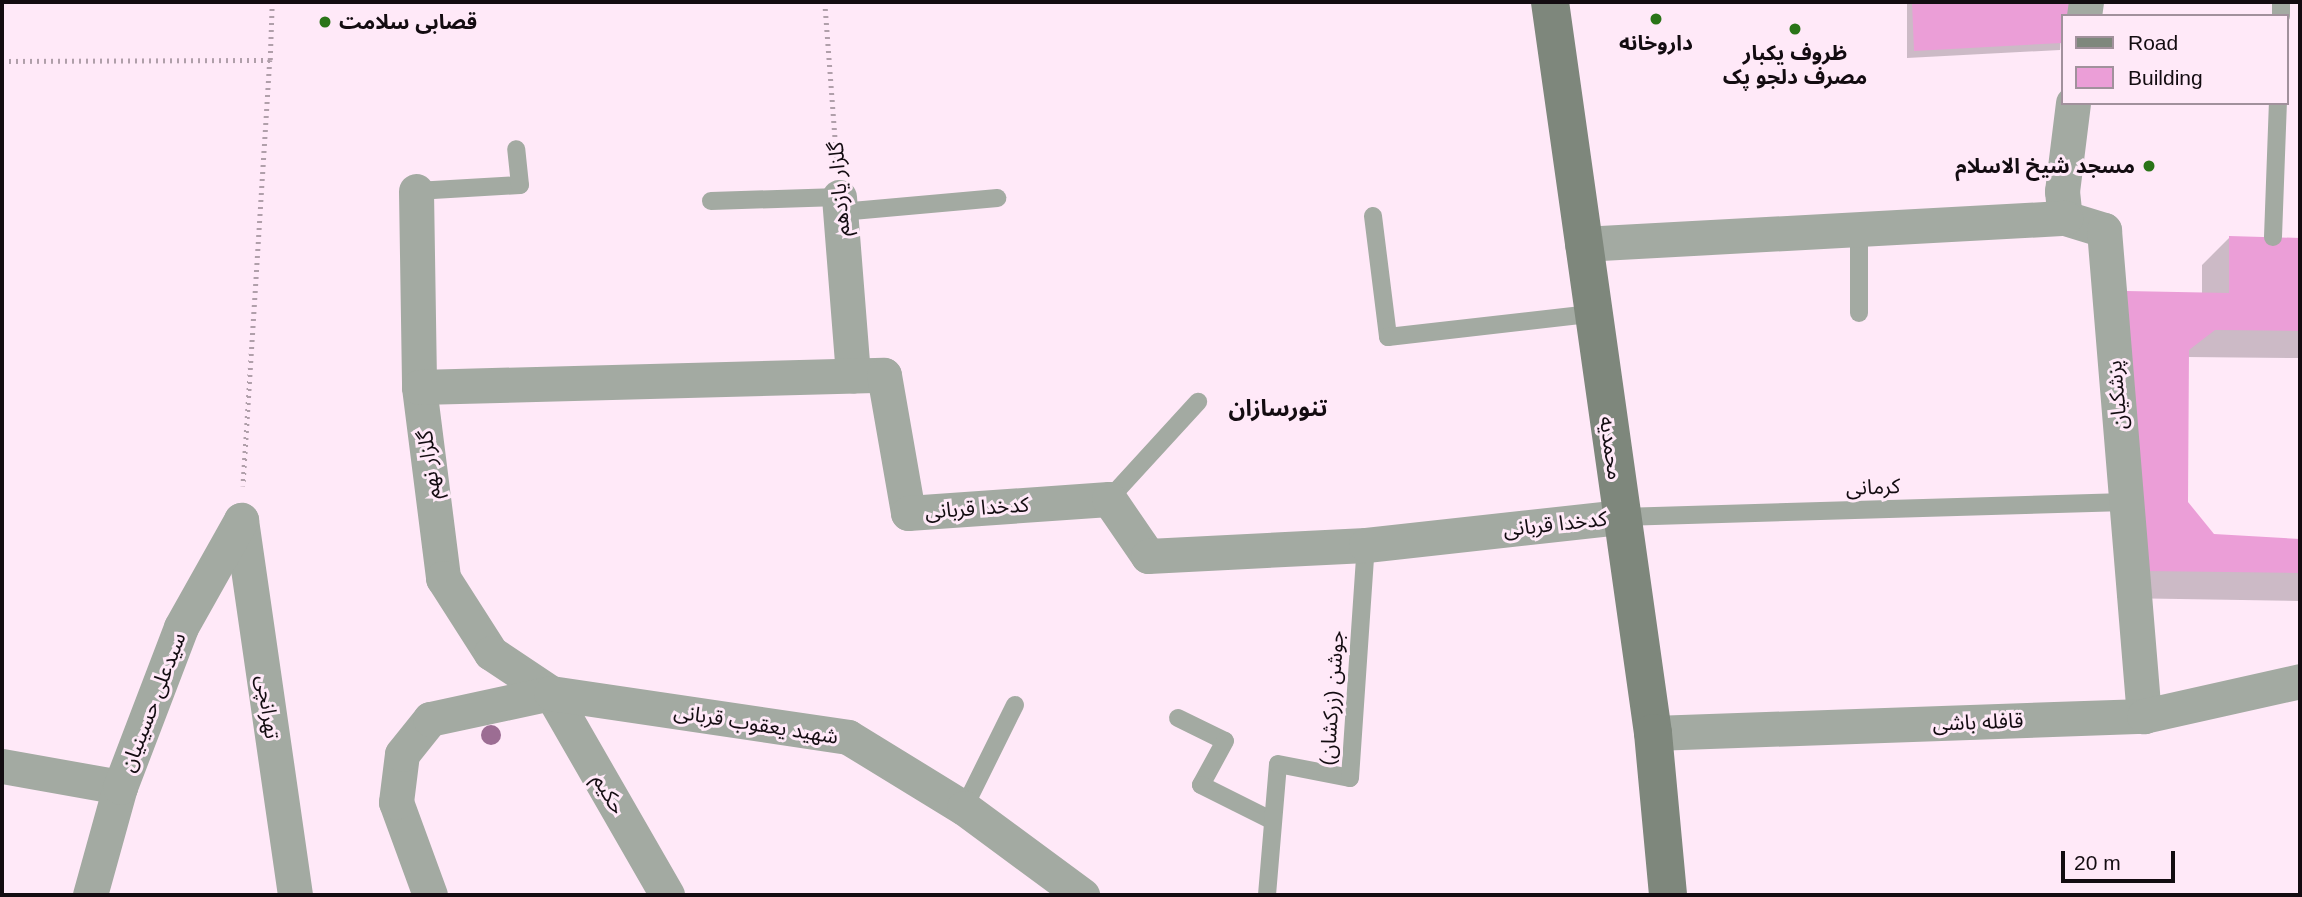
<!DOCTYPE html>
<html>
<head>
<meta charset="utf-8">
<style>
	body { margin:0 }
	#map { position:relative; width:2302px; height:897px; overflow:hidden; background:#ffe9f8; font-family:Helvetica,"Noto Sans Arabic",sans-serif }
	div>[style] { position:absolute }
	.shadow>* { inset:0; background:#0003 }
	.building>* { inset:0; background:#eb9ed7 }
	.path>* { height:4.5px; margin-top:-2.25px; transform-origin:0; background:repeating-linear-gradient(90deg,#b09faa 0 2px,transparent 0 7px) }
	.lane>* { height:18px; margin:-9px; padding:0 9px; transform-origin:9px; border-radius:9px; background:#a3aaa2 }
	.street>* { height:35px; margin:-17.5px; padding:0 17.5px; transform-origin:17.5px; border-radius:17.5px; background:#a3aaa2 }
	.secondary>* { height:38px; margin:-19px; padding:0 19px; transform-origin:19px; border-radius:19px; background:#7e877c }
	.trees>* { width:20px; height:20px; margin:-10px; border-radius:50%; background:#9c6d93 }
	.dots>* { width:19px; height:19px; translate:-50% -50%; box-sizing:border-box; border:4px solid #ffe9f8; border-radius:50% }
	span { translate:-50% -50%; white-space:nowrap; text-align:center; line-height:1.15; -webkit-text-stroke:6px #ffe9f8; paint-order:stroke }
	.poi-label { font-size:21px; color:#130c11; font-weight:700 }
	.left { translate:0 -50%; text-align:left }
	.right { translate:-100% -50%; text-align:right }
	.street-label { font-size:21px; color:#130c11 }
	.neighbourhood-label { font-size:23px; color:#130c11; font-weight:700 }
	.frame { position:absolute; inset:0; border:4px solid #130c11; pointer-events:none }
	.legend { position:absolute; left:2061px; top:14px; width:228px; height:91px; box-sizing:border-box; background:#ffe9f8; border:2px solid #a1919c; margin:0; padding:9px 12px; list-style:none; font-size:21px; color:#130c11 }
	.legend li { display:flex; align-items:center; gap:14px; height:35px }
	.legend b { width:35px; border:2px solid #a1919c }
	.scale { position:absolute; left:2061px; top:851px; width:114px; height:32px; box-sizing:border-box; border:4px solid #130c11; border-top:0; padding-left:9px; font-size:21px; line-height:24px; white-space:nowrap; color:#130c11; -webkit-text-stroke:5px #ffe9f8; paint-order:stroke }
</style>
</head>
<body>
<div id="map">
	<div class="shadow">
		<i style="clip-path:polygon(1907px 2px,2072px 2px,2062px 16px,2060px 50px,1907px 58px)"></i>
		<i style="clip-path:polygon(2230px 237px,2300px 239px,2300px 358px,2187px 357px,2186px 502px,2213px 536px,2300px 541px,2300px 601px,2117px 598px,2202px 294px,2202px 265px)"></i>
	</div>
	<div class="building">
		<i style="clip-path:polygon(1912px 2px,2074px 2px,2073px 16px,2062px 16px,2062px 43px,1914px 51px)"></i>
		<i style="clip-path:polygon(2229px 236px,2300px 238px,2300px 331px,2215px 330px,2189px 350px,2188px 502px,2214px 534px,2300px 539px,2300px 573px,2144px 571px,2126px 291px,2229px 293px)"></i>
	</div>
	<div class="path">
		<i style="left:825px;top:2px;width:159px;rotate:85.7deg"></i>
		<i style="left:270px;top:60px;width:58px;rotate:-88deg"></i>
		<i style="left:2px;top:61px;width:268px;rotate:-0.2deg"></i>
		<i style="left:270px;top:60px;width:427px;rotate:93.6deg"></i>
	</div>
	<div class="lane">
		<i style="left:2281px;top:16px;width:14px;rotate:-90deg"></i>
		<i style="left:416px;top:191px;width:104px;rotate:-3.3deg"></i>
		<i style="left:520px;top:185px;width:36px;rotate:-96deg"></i>
		<i style="left:711px;top:201px;width:128px;rotate:-1.8deg"></i>
		<i style="left:841px;top:212px;width:157px;rotate:-5.1deg"></i>
		<i style="left:1373px;top:216px;width:122px;rotate:82.9deg"></i>
		<i style="left:1388px;top:337px;width:204px;rotate:-6.5deg"></i>
		<i style="left:2273px;top:237px;width:134px;rotate:-87.9deg"></i>
		<i style="left:1859px;top:313px;width:84px;rotate:-90deg"></i>
		<i style="left:1109px;top:499px;width:132px;rotate:-47.5deg"></i>
		<i style="left:1621px;top:517px;width:505px;rotate:-1.7deg"></i>
		<i style="left:1178px;top:718px;width:52px;rotate:26.1deg"></i>
		<i style="left:1225px;top:741px;width:50px;rotate:118.6deg"></i>
		<i style="left:1201px;top:785px;width:80px;rotate:26.6deg"></i>
		<i style="left:964px;top:808px;width:115px;rotate:-63.7deg"></i>
		<i style="left:1267px;top:895px;width:131px;rotate:-85.2deg"></i>
		<i style="left:1278px;top:764px;width:73px;rotate:11deg"></i>
		<i style="left:1350px;top:778px;width:234px;rotate:-86.1deg"></i>
	</div>
	<div class="street">
		<i style="left:2084px;top:16px;width:14px;rotate:-82deg"></i>
		<i style="left:2073px;top:103px;width:89px;rotate:97.1deg"></i>
		<i style="left:2062px;top:191px;width:27px;rotate:84deg"></i>
		<i style="left:2065px;top:218px;width:41px;rotate:17.1deg"></i>
		<i style="left:2104px;top:230px;width:488px;rotate:85.3deg"></i>
		<i style="left:416px;top:191px;width:196px;rotate:89.1deg"></i>
		<i style="left:419px;top:387px;width:193px;rotate:82.8deg"></i>
		<i style="left:443px;top:578px;width:89px;rotate:57.4deg"></i>
		<i style="left:491px;top:653px;width:72px;rotate:33.7deg"></i>
		<i style="left:551px;top:693px;width:233px;rotate:60.1deg"></i>
		<i style="left:839px;top:197px;width:179px;rotate:85.5deg"></i>
		<i style="left:1582px;top:244px;width:484px;rotate:-3.1deg"></i>
		<i style="left:419px;top:387px;width:465px;rotate:-1.5deg"></i>
		<i style="left:884px;top:375px;width:140px;rotate:80.1deg"></i>
		<i style="left:908px;top:513px;width:201px;rotate:-4deg"></i>
		<i style="left:1109px;top:499px;width:69px;rotate:55.6deg"></i>
		<i style="left:1148px;top:556px;width:218px;rotate:-2.9deg"></i>
		<i style="left:1366px;top:545px;width:257px;rotate:-6.3deg"></i>
		<i style="left:241px;top:520px;width:379px;rotate:81.8deg"></i>
		<i style="left:1653px;top:733px;width:491px;rotate:-2deg"></i>
		<i style="left:2144px;top:716px;width:160px;rotate:-12.6deg"></i>
		<i style="left:2px;top:766px;width:120px;rotate:10.1deg"></i>
		<i style="left:90px;top:895px;width:112px;rotate:-74.5deg"></i>
		<i style="left:120px;top:787px;width:171px;rotate:-69.1deg"></i>
		<i style="left:181px;top:627px;width:123px;rotate:-60.7deg"></i>
		<i style="left:430px;top:895px;width:99px;rotate:-110.1deg"></i>
		<i style="left:396px;top:802px;width:48px;rotate:-82.9deg"></i>
		<i style="left:402px;top:754px;width:45px;rotate:-51.3deg"></i>
		<i style="left:430px;top:719px;width:124px;rotate:-12.1deg"></i>
		<i style="left:551px;top:693px;width:300px;rotate:8.4deg"></i>
		<i style="left:848px;top:737px;width:136px;rotate:31.5deg"></i>
		<i style="left:964px;top:808px;width:147px;rotate:36.4deg"></i>
	</div>
	<div class="secondary">
		<i style="left:1550px;top:2px;width:738px;rotate:81.98deg"></i>
		<i style="left:1653px;top:733px;width:163px;rotate:84.7deg"></i>
	</div>
	<div class="trees">
		<i style="left:491px;top:735px"></i>
	</div>
	<div class="dots">
		<i style="left:1656px;top:19px;background:#2a7418"></i>
		<i style="left:325px;top:22px;background:#2a7418"></i>
		<i style="left:1795px;top:29px;background:#2a7418"></i>
		<i style="left:2149px;top:166px;background:#2a7418"></i>
	</div>
	<div class="poi-label">
		<span class="left" style="left:339px;top:22px">قصابی سلامت</span>
		<span style="left:1656px;top:43px">داروخانه</span>
		<span style="left:1795px;top:65px">ظروف یکبار<br>مصرف دلجو پک</span>
		<span class="right" style="left:2135px;top:166px">مسجد شیخ الاسلام</span>
	</div>
	<div class="street-label">
		<span style="left:839px;top:189px;rotate:-94deg">گلزار یازدهم</span>
		<span style="left:2117px;top:395px;rotate:-95deg">پزشکیان</span>
		<span style="left:1611px;top:448px;rotate:82deg">محمدیه</span>
		<span style="left:429px;top:465px;rotate:-97deg">گلزار نهم</span>
		<span style="left:1873px;top:487px;rotate:-2deg">کرمانی</span>
		<span style="left:977px;top:508px;rotate:-4deg">کدخدا قربانی</span>
		<span style="left:1555px;top:524px;rotate:-6deg">کدخدا قربانی</span>
		<span style="left:1332px;top:698px;rotate:-86deg">جوشن (زرکشان)</span>
		<span style="left:153px;top:702px;rotate:-69deg">سیدعلی حسینیان</span>
		<span style="left:268px;top:707px;rotate:82deg">تهرانچی</span>
		<span style="left:1978px;top:722px;rotate:-2deg">قافله باشی</span>
		<span style="left:756px;top:724px;rotate:9deg">شهید یعقوب قربانی</span>
		<span style="left:609px;top:794px;rotate:60deg">حکیم</span>
	</div>
	<div class="neighbourhood-label">
		<span style="left:1278px;top:408px">تنورسازان</span>
	</div>
	<div class="frame"></div>
	<ul class="legend">
	<li><b style="height:9px;background:#7e877c"></b>Road</li>
	<li><b style="height:19px;background:#eb9ed7"></b>Building</li>
	</ul>
	<div class="scale">20 m</div>
</div>
</body>
</html>
